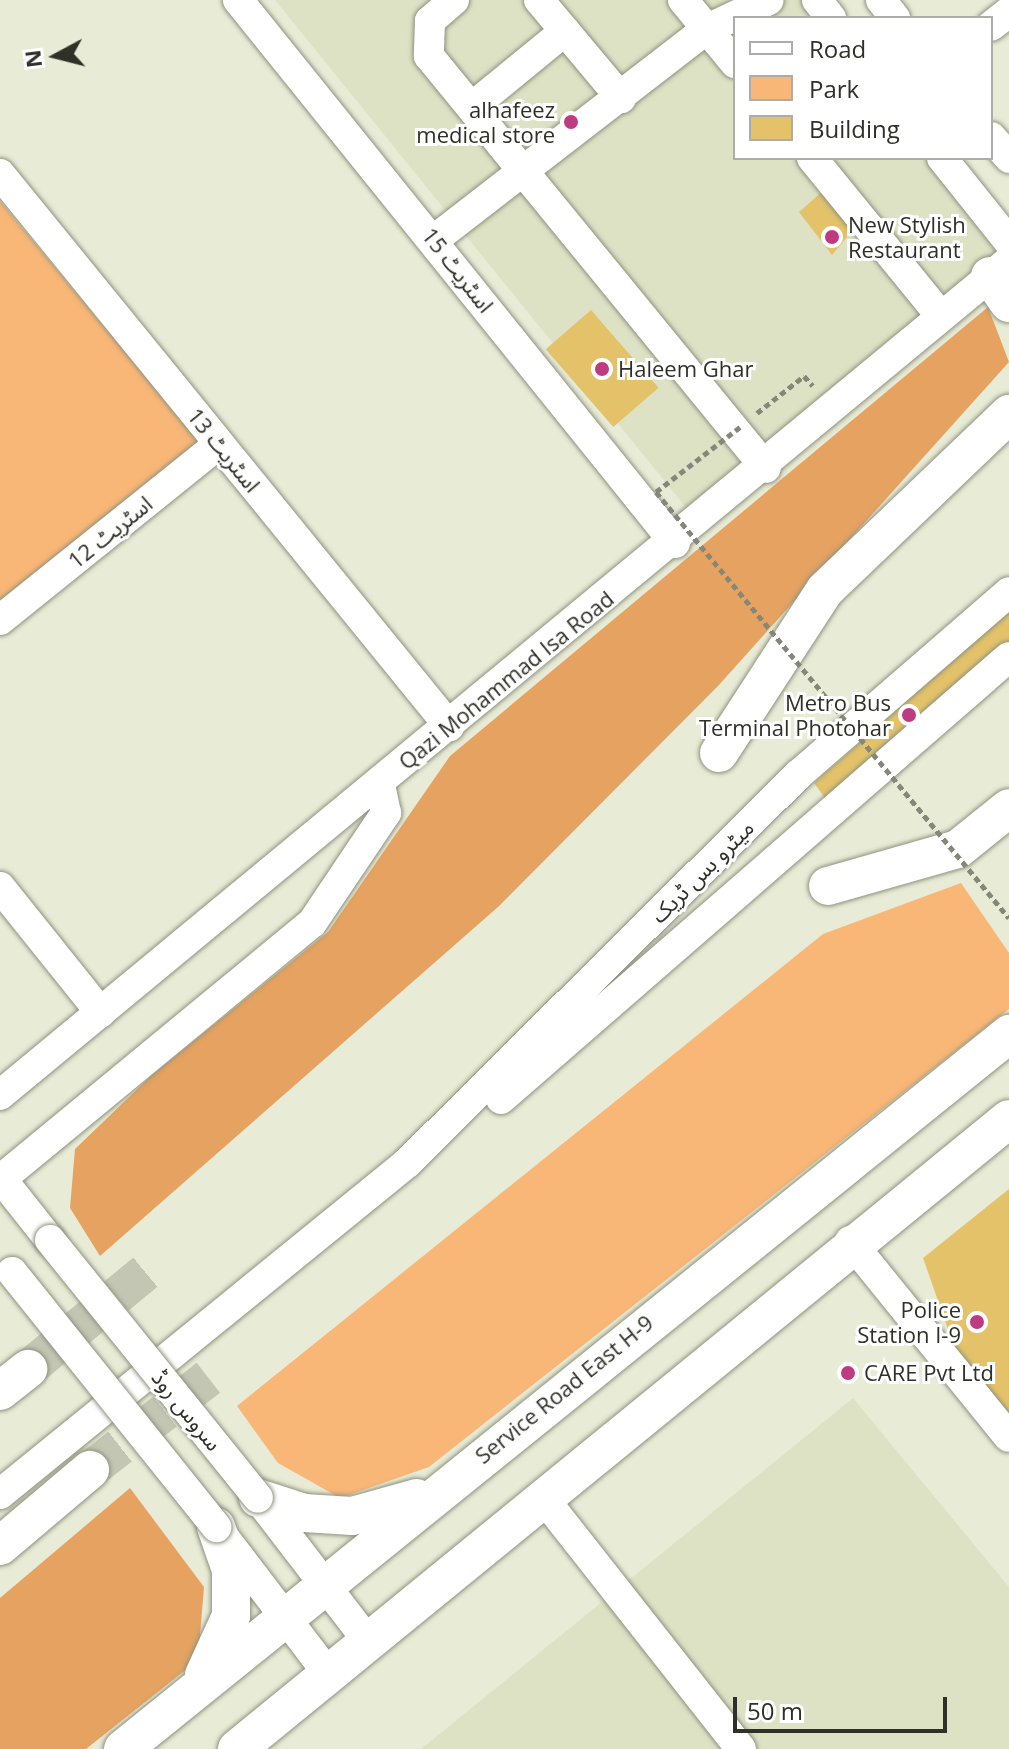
<!DOCTYPE html>
<html>
<head>
<meta charset="utf-8">
<style>
	body { margin:0 }
	#map { position:relative; width:1009px; height:1749px; overflow:hidden; background:#e8ebd6; font-family:"Open Sans","Noto Sans Arabic",sans-serif }
	div>[style] { position:absolute }
	.built>* { inset:0; background:#dee2c5 }
	.green>* { inset:0; background:#f8b677 }
	.forest>* { inset:0; background:#e5a261 }
	.building>* { inset:0; background:#e3c26a; transform-origin:0 0 }
	.major-tunnel>* { height:38px; margin-top:-19px; transform-origin:0; background:repeating-linear-gradient(90deg,#c3c6b3 0 38px,transparent 0 57px) }
	.path>* { height:5px; margin-top:-2.5px; transform-origin:0; background:repeating-linear-gradient(90deg,#858779 0 6px,transparent 0 10px) }
	.roads { filter:drop-shadow(0 0 2px #8f927e) drop-shadow(0 0 2px #8f927e) }
	.minor>* { height:30px; margin:-15px; padding:0 15px; transform-origin:15px; border-radius:15px; background:#fff }
	.major>* { height:38px; margin:-19px; padding:0 19px; transform-origin:19px; border-radius:19px; background:#fff }
	.path-bridge>* { height:5px; margin-top:-2.5px; transform-origin:0; background:repeating-linear-gradient(90deg,#858779 0 6px,transparent 0 10px) }
	.bridges { filter:drop-shadow(0 0 2px #8f927e) drop-shadow(0 0 2px #8f927e) }
	.minor-bridge>* { height:30px; margin:-15px; padding:0 15px; transform-origin:15px; border-radius:15px; background:#fff }
	.dots>* { width:22px; height:22px; translate:-50% -50%; box-sizing:border-box; border:4px solid #fff; border-radius:50% }
	span { translate:-50% -50%; white-space:nowrap; text-align:center; line-height:1.15; -webkit-text-stroke:6px #fff; paint-order:stroke }
	.poi-label { font-size:22px; color:#2f3028 }
	.right { translate:-100% -50%; text-align:right }
	.left { translate:0 -50%; text-align:left }
	.street-label { font-size:22px; color:#2f3028 }
	.legend { position:absolute; left:733px; top:16px; width:260px; height:144px; box-sizing:border-box; background:#fff; border:2px solid #acaca9; margin:0; padding:10px 14px; list-style:none; font-size:24px; color:#2f3028 }
	.legend li { display:flex; align-items:center; gap:16px; height:40px }
	.legend b { width:40px; border:2px solid #acaca9 }
	.north { position:absolute; left:16px; top:16px; width:80px; height:80px; -webkit-text-stroke:6px #fff; paint-order:stroke; rotate:263deg; font-size:22px; font-weight:700; line-height:32px; text-align:center; color:#2f3028 }
	.north::after { content:''; display:block; margin:auto; width:28px; height:36px; background:#2f3028; clip-path:polygon(50% 0,100% 100%,50% 72%,0 100%) }
	.scale { position:absolute; left:733px; top:1697px; width:214px; height:36px; box-sizing:border-box; border:4px solid #2f3028; border-top:0; padding-left:10px; font-size:24px; line-height:28px; white-space:nowrap; color:#2f3028; -webkit-text-stroke:6px #fff; paint-order:stroke }
</style>
</head>
<body>
<div id="map">
	<div class="built">
		<i style="clip-path:polygon(275px 0,802px 0,817px 18px,735px 18px,735px 158px,931px 158px,1007px 252px,688px 510px)"></i>
		<i style="clip-path:polygon(853px 1398px,1009px 1587px,1009px 1749px,421px 1749px)"></i>
	</div>
	<div class="green">
		<i style="clip-path:polygon(0 201px,203px 446px,0 606px)"></i>
		<i style="clip-path:polygon(961px 883px,1009px 953px,1009px 1009px,429px 1467px,340px 1498px,278px 1463px,237px 1406px,823px 934px)"></i>
	</div>
	<div class="forest">
		<i style="clip-path:polygon(988px 307px,1009px 362px,718px 686px,498px 907px,100px 1256px,70px 1208px,75px 1149px,152px 1075px,328px 932px,450px 756px)"></i>
		<i style="clip-path:polygon(130px 1488px,204px 1587px,198px 1660px,86px 1749px,0 1749px,0 1598px)"></i>
	</div>
	<div class="building">
		<i style="clip-path:polygon(832px 183px,862px 219px,832px 255px,799px 212px)"></i>
		<i style="left:591px;top:310px;width:103px;height:60px;rotate:49deg"></i>
		<i style="clip-path:polygon(1009px 611px,1009px 647px,825px 798px,814px 783px)"></i>
		<i style="clip-path:polygon(1009px 1189px,1009px 1437px,968px 1386px,923px 1258px)"></i>
	</div>
	<div class="major-tunnel">
		<i style="left:28px;top:1369px;width:162px;rotate:-39.5deg"></i>
		<i style="left:90px;top:1470px;width:150px;rotate:-37.9deg"></i>
	</div>
	<div class="path">
		<i style="left:757px;top:413px;width:60px;rotate:-38.2deg"></i>
		<i style="left:804px;top:376px;width:13px;rotate:48deg"></i>
	</div>
	<div class="roads">
		<div class="minor">
			<i style="left:238px;top:0;width:697px;rotate:51.17deg"></i>
			<i style="left:454px;top:0;width:32px;rotate:139deg"></i>
			<i style="left:430px;top:21px;width:35px;rotate:92deg"></i>
			<i style="left:429px;top:56px;width:532px;rotate:50.72deg"></i>
			<i style="left:539px;top:0;width:128px;rotate:50.1deg"></i>
			<i style="left:683px;top:0;width:82px;rotate:50.5deg"></i>
			<i style="left:817px;top:0;width:23px;rotate:52deg"></i>
			<i style="left:881px;top:0;width:23px;rotate:52deg"></i>
			<i style="left:991px;top:26px;width:23px;rotate:-38deg"></i>
			<i style="left:472px;top:107px;width:120px;rotate:-39.3deg"></i>
			<i style="left:991px;top:137px;width:28px;rotate:49deg"></i>
			<i style="left:812px;top:158px;width:203px;rotate:50.8deg"></i>
			<i style="left:942px;top:158px;width:107px;rotate:51.4deg"></i>
			<i style="left:0;top:174px;width:712px;rotate:50.87deg"></i>
			<i style="left:435px;top:239px;width:344px;rotate:-37.7deg"></i>
			<i style="left:707px;top:29px;width:68px;rotate:-25.1deg"></i>
			<i style="left:0;top:620px;width:281px;rotate:-38.8deg"></i>
			<i style="left:0;top:887px;width:161px;rotate:51.3deg"></i>
			<i style="left:0;top:1095px;width:1309px;rotate:-39.58deg"></i>
			<i style="left:501px;top:1099px;width:673px;rotate:-41.03deg"></i>
			<i style="left:0;top:1177px;width:80px;rotate:51.6deg"></i>
			<i style="left:0;top:1180px;width:404px;rotate:-39.5deg"></i>
			<i style="left:312px;top:923px;width:133px;rotate:-56.1deg"></i>
			<i style="left:386px;top:813px;width:30px;rotate:-102deg"></i>
			<i style="left:850px;top:1241px;width:252px;rotate:51deg"></i>
			<i style="left:0;top:1494px;width:525px;rotate:-39.12deg"></i>
			<i style="left:407px;top:1163px;width:551px;rotate:-44.78deg"></i>
			<i style="left:798px;top:775px;width:279px;rotate:-40.9deg"></i>
			<i style="left:258px;top:1498px;width:184px;rotate:52.5deg"></i>
			<i style="left:545px;top:1500px;width:317px;rotate:51.8deg"></i>
			<i style="left:224px;top:1537px;width:173px;rotate:52.7deg"></i>
		</div>
		<div class="major">
			<i style="left:990px;top:276px;width:33px;rotate:55deg"></i>
			<i style="left:719px;top:753px;width:194px;rotate:-57deg"></i>
			<i style="left:825px;top:590px;width:255px;rotate:-43.7deg"></i>
			<i style="left:828px;top:886px;width:135px;rotate:-15.9deg"></i>
			<i style="left:958px;top:849px;width:65px;rotate:-38.8deg"></i>
			<i style="left:0;top:1391px;width:36px;rotate:-38deg"></i>
			<i style="left:258px;top:1498px;width:48px;rotate:18.1deg"></i>
			<i style="left:304px;top:1513px;width:48px;rotate:3.6deg"></i>
			<i style="left:352px;top:1516px;width:67px;rotate:-15.5deg"></i>
			<i style="left:0;top:1546px;width:118px;rotate:-40.2deg"></i>
			<i style="left:204px;top:1675px;width:65px;rotate:-65.4deg"></i>
			<i style="left:231px;top:1616px;width:46px;rotate:-90deg"></i>
			<i style="left:231px;top:1570px;width:46px;rotate:-109.2deg"></i>
			<i style="left:123px;top:1749px;width:1139px;rotate:-38.9deg"></i>
			<i style="left:237px;top:1749px;width:996px;rotate:-39.22deg"></i>
		</div>
	</div>
	<div class="path-bridge">
		<i style="left:740px;top:427px;width:106px;rotate:142.3deg"></i>
		<i style="left:656px;top:492px;width:553px;rotate:50.35deg"></i>
	</div>
	<div class="bridges">
		<div class="minor-bridge">
			<i style="left:50px;top:1240px;width:331px;rotate:51.1deg"></i>
			<i style="left:12px;top:1272px;width:327px;rotate:51.3deg"></i>
		</div>
	</div>
	<div class="dots">
		<i style="left:571px;top:122px;background:#be3b82"></i>
		<i style="left:832px;top:237px;background:#be3b82"></i>
		<i style="left:602px;top:369px;background:#be3b82"></i>
		<i style="left:909px;top:715px;background:#be3b82"></i>
		<i style="left:977px;top:1322px;background:#be3b82"></i>
		<i style="left:848px;top:1373px;background:#be3b82"></i>
	</div>
	<div class="poi-label">
		<span class="right" style="left:555px;top:122px">alhafeez<br>medical store</span>
		<span class="left" style="left:848px;top:237px">New Stylish<br>Restaurant</span>
		<span class="left" style="left:618px;top:369px">Haleem Ghar</span>
		<span class="right" style="left:891px;top:715px">Metro Bus<br>Terminal Photohar</span>
		<span class="right" style="left:961px;top:1322px">Police<br>Station I-9</span>
		<span class="left" style="left:864px;top:1373px">CARE Pvt Ltd</span>
	</div>
	<div class="street-label">
		<span style="left:458px;top:270px;rotate:52deg">اسٹریٹ 15</span>
		<span style="left:224px;top:450px;rotate:51deg">اسٹریٹ 13</span>
		<span style="left:110px;top:532px;rotate:-39deg">اسٹریٹ 12</span>
		<span style="left:506px;top:680px;rotate:-39deg">Qazi Mohammad Isa Road</span>
		<span style="left:702px;top:871px;rotate:-45deg">میٹرو بس ٹریک</span>
		<span style="left:564px;top:1389px;rotate:-39deg">Service Road East H-9</span>
		<span style="left:187px;top:1410px;rotate:51deg">سروس روڈ</span>
	</div>
	<ul class="legend">
	<li><b style="height:10px;background:#fff"></b>Road</li>
	<li><b style="height:22px;background:#f8b677"></b>Park</li>
	<li><b style="height:22px;background:#e3c26a"></b>Building</li>
	</ul>
	<div class="north">N</div>
	<div class="scale">50 m</div>
</div>
</body>
</html>
